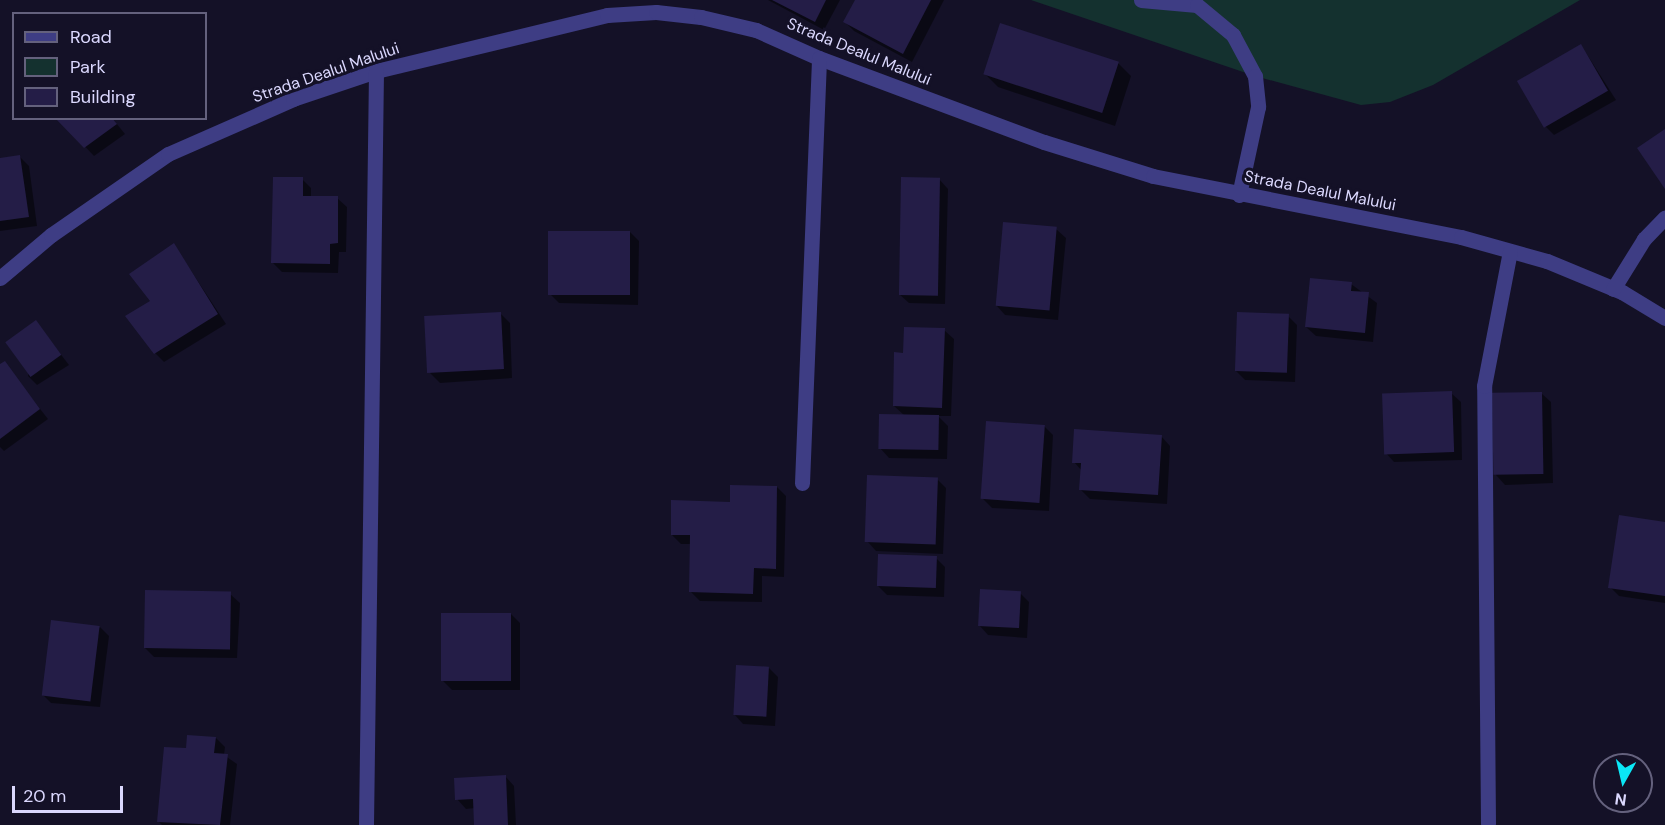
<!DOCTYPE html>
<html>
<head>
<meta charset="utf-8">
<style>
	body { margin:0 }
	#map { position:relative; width:1665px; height:825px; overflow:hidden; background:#141127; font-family:"DM Sans",sans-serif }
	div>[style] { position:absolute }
	.green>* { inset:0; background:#14312f }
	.shadow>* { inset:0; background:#0007 }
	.building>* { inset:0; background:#241d47; transform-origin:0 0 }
	.minor>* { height:15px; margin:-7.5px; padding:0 7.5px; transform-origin:7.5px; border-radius:7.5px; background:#3e3d84 }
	span { translate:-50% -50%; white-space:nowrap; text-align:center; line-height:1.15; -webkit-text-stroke:6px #141127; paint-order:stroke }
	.street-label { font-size:16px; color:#dbd8fe }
	.legend { position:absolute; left:12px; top:12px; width:195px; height:108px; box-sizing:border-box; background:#141127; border:2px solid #64617d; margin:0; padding:8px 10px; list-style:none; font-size:18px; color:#dbd8fe }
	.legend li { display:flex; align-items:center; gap:12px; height:30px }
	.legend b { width:30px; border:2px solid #64617d }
	.north { position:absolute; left:1593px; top:753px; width:60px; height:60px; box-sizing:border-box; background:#141127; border:2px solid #64617d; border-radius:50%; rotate:188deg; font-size:16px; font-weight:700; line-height:24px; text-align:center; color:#dbd8fe }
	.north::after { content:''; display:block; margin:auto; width:21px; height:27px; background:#0be7f6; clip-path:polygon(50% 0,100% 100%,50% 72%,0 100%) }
	.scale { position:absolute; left:12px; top:786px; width:111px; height:27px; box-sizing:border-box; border:3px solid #dbd8fe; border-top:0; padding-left:8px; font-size:18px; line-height:21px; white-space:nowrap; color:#dbd8fe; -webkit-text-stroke:4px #141127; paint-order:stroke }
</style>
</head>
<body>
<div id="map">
	<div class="green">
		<i style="clip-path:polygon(1031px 0,1580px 0,1433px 85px,1390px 102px,1361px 105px,1255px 76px)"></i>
	</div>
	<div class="shadow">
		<i style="clip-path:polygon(768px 0,840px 0,824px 30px)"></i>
		<i style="clip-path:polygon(856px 0,944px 0,912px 62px,854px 31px,845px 22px)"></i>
		<i style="clip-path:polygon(1581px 45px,1616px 100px,1554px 135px,1545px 126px)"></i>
		<i style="clip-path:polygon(1118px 63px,1131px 76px,1115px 126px,998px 87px,985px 74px)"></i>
		<i style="clip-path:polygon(58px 118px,112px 118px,125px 134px,94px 156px)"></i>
		<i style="clip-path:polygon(20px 157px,29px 166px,37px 226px,0 231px,0 160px)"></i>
		<i style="clip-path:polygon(302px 179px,311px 188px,311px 197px,337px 198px,347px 207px,346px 252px,339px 252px,338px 273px,282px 272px,273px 263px)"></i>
		<i style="clip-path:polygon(939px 179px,948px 189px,945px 304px,909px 303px,899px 294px)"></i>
		<i style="clip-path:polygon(1056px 229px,1066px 238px,1058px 320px,1005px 315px,996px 305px)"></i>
		<i style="clip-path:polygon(630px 232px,639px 241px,638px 305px,559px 303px,550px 294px)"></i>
		<i style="clip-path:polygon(174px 245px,226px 324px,164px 362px,155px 353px,152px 301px)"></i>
		<i style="clip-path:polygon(1351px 284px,1377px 303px,1373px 342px,1316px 336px,1306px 327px)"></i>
		<i style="clip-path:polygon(501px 314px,510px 323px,512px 378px,440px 383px,430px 373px)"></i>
		<i style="clip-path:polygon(1288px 316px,1297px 325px,1295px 382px,1245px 380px,1236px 371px)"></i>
		<i style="clip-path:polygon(36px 322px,69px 365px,37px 385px,28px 376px)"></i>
		<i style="clip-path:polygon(944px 330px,954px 339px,951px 416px,938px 416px,948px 426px,947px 459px,889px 458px,880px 448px,905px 416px,894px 406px,904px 354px)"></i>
		<i style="clip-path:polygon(4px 363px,48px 419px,4px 451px,0 447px,0 366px)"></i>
		<i style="clip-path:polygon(1451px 393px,1461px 402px,1462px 460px,1394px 462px,1385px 452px)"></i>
		<i style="clip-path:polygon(1541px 393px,1551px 402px,1553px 483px,1505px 485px,1496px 475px)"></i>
		<i style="clip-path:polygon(1044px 426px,1053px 435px,1049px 511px,992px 508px,983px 499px)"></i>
		<i style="clip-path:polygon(1161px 436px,1170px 446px,1167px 504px,1090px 499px,1081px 490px,1082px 471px,1074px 462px)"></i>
		<i style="clip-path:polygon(937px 479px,946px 488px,943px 554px,876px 551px,867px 541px)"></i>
		<i style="clip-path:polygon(777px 487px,786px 496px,784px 577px,762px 576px,762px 602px,700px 601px,691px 592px,692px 544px,681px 544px,672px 535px,731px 503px)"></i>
		<i style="clip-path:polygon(1665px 523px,1665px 603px,1619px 596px,1610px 587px)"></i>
		<i style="clip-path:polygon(936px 558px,945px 567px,944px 597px,887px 595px,878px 586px)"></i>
		<i style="clip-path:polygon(1020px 593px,1029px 602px,1027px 638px,988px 635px,979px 625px)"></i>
		<i style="clip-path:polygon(230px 594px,240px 603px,237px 658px,154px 657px,145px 648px)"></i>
		<i style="clip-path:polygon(511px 614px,520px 623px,520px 690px,452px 690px,443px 681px)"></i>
		<i style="clip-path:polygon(100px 627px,109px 636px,100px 707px,51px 703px,42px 694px)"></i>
		<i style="clip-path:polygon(769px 668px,778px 677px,775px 726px,743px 724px,734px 714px)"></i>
		<i style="clip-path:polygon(216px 738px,225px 747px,224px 755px,237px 764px,230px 825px,162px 825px,158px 821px,188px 750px)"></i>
		<i style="clip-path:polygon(505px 776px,514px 786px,516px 825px,476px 825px,475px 808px,466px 809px,457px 799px)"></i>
	</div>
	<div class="building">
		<i style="clip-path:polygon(772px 0,826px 0,815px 22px)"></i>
		<i style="clip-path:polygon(855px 0,931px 0,903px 54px,843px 22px)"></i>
		<i style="left:1000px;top:23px;width:125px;height:54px;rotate:18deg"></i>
		<i style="left:1581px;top:44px;width:54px;height:74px;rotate:60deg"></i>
		<i style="clip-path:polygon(55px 118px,112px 118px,117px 124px,84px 148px)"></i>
		<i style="clip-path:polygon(1665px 129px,1665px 189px,1637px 148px)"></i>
		<i style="clip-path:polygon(20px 155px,29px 217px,0 221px,0 158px)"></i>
		<i style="clip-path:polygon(273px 177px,303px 177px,303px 196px,338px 196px,338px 243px,330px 244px,330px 264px,271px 263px)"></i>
		<i style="left:901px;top:177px;width:39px;height:118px;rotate:1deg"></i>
		<i style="left:1003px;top:222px;width:54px;height:84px;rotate:5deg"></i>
		<i style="left:548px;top:231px;width:82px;height:64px"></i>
		<i style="clip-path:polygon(174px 243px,218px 314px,154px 354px,125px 316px,150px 301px,129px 274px)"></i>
		<i style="clip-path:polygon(1310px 278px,1352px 282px,1351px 291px,1369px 292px,1365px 333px,1305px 327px)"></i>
		<i style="left:501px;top:312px;width:57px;height:77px;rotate:87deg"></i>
		<i style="left:1237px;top:312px;width:52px;height:59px;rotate:2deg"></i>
		<i style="left:36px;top:320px;width:43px;height:38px;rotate:54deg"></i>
		<i style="clip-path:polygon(904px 327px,945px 328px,942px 408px,893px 406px,894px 352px,903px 353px)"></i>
		<i style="clip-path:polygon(5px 361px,40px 409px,0 439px,0 364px)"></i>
		<i style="left:1452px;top:391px;width:61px;height:70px;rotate:88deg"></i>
		<i style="left:1542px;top:392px;width:82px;height:50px;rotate:89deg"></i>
		<i style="left:879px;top:414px;width:60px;height:35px;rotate:1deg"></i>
		<i style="left:986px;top:421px;width:59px;height:78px;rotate:4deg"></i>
		<i style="clip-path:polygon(1074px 429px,1162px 435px,1158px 495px,1079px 490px,1081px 463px,1072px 463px)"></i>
		<i style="left:867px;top:475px;width:71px;height:67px;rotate:2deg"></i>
		<i style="clip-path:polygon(730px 485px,777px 486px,776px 569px,754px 568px,753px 594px,689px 592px,690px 535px,671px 535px,671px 500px,730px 502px)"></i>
		<i style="clip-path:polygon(1619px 515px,1665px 522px,1665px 596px,1608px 588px)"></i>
		<i style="left:878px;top:554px;width:59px;height:32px;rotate:2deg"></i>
		<i style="left:980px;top:589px;width:41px;height:37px;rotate:3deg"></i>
		<i style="left:145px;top:590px;width:86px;height:58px;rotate:1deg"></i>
		<i style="left:441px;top:613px;width:70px;height:68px"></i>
		<i style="left:51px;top:620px;width:49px;height:76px;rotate:7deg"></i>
		<i style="left:736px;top:665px;width:33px;height:50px;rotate:3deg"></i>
		<i style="clip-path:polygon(187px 735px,216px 737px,214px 753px,228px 754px,220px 825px,157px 822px,164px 747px,186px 748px)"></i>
		<i style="clip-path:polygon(506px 775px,508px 825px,474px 825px,473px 799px,455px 800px,454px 778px)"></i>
	</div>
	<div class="minor">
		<i style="left:1141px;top:0;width:56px;rotate:5.1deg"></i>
		<i style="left:1197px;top:5px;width:47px;rotate:39.8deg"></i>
		<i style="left:1233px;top:35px;width:47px;rotate:61.8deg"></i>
		<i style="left:1255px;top:76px;width:31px;rotate:84deg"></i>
		<i style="left:1258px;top:107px;width:90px;rotate:102.2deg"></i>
		<i style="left:0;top:278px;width:67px;rotate:-40.1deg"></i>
		<i style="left:51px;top:235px;width:142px;rotate:-34.7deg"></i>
		<i style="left:168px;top:154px;width:137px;rotate:-23.7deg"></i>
		<i style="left:293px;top:99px;width:88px;rotate:-18.6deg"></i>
		<i style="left:376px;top:71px;width:238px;rotate:-13.6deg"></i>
		<i style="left:607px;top:15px;width:49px;rotate:-3.5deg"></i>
		<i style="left:656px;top:12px;width:45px;rotate:6.3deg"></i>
		<i style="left:701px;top:17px;width:57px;rotate:13.3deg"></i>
		<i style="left:756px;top:30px;width:69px;rotate:24deg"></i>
		<i style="left:819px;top:58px;width:240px;rotate:20.5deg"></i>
		<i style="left:1044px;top:142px;width:114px;rotate:17.3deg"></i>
		<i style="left:1153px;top:176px;width:314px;rotate:11.2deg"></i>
		<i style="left:1461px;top:237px;width:89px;rotate:15.6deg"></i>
		<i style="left:1547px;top:261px;width:81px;rotate:22.5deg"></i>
		<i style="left:1622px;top:292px;width:50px;rotate:31.2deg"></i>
		<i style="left:1613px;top:289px;width:59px;rotate:-58.2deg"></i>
		<i style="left:1644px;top:239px;width:30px;rotate:-46deg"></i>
		<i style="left:802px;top:483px;width:425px;rotate:-87.7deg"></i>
		<i style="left:1488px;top:823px;width:437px;rotate:-90.5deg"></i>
		<i style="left:1484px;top:386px;width:137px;rotate:-79.1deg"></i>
		<i style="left:366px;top:825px;width:754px;rotate:-89.24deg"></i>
	</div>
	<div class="street-label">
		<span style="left:859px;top:52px;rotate:22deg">Strada Dealul Malului</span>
		<span style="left:326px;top:73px;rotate:-19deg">Strada Dealul Malului</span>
		<span style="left:1320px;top:191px;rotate:11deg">Strada Dealul Malului</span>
	</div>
	<ul class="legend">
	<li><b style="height:8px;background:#3e3d84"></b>Road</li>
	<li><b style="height:16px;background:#14312f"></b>Park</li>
	<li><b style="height:16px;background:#241d47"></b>Building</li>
	</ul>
	<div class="north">N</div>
	<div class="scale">20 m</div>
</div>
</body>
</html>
